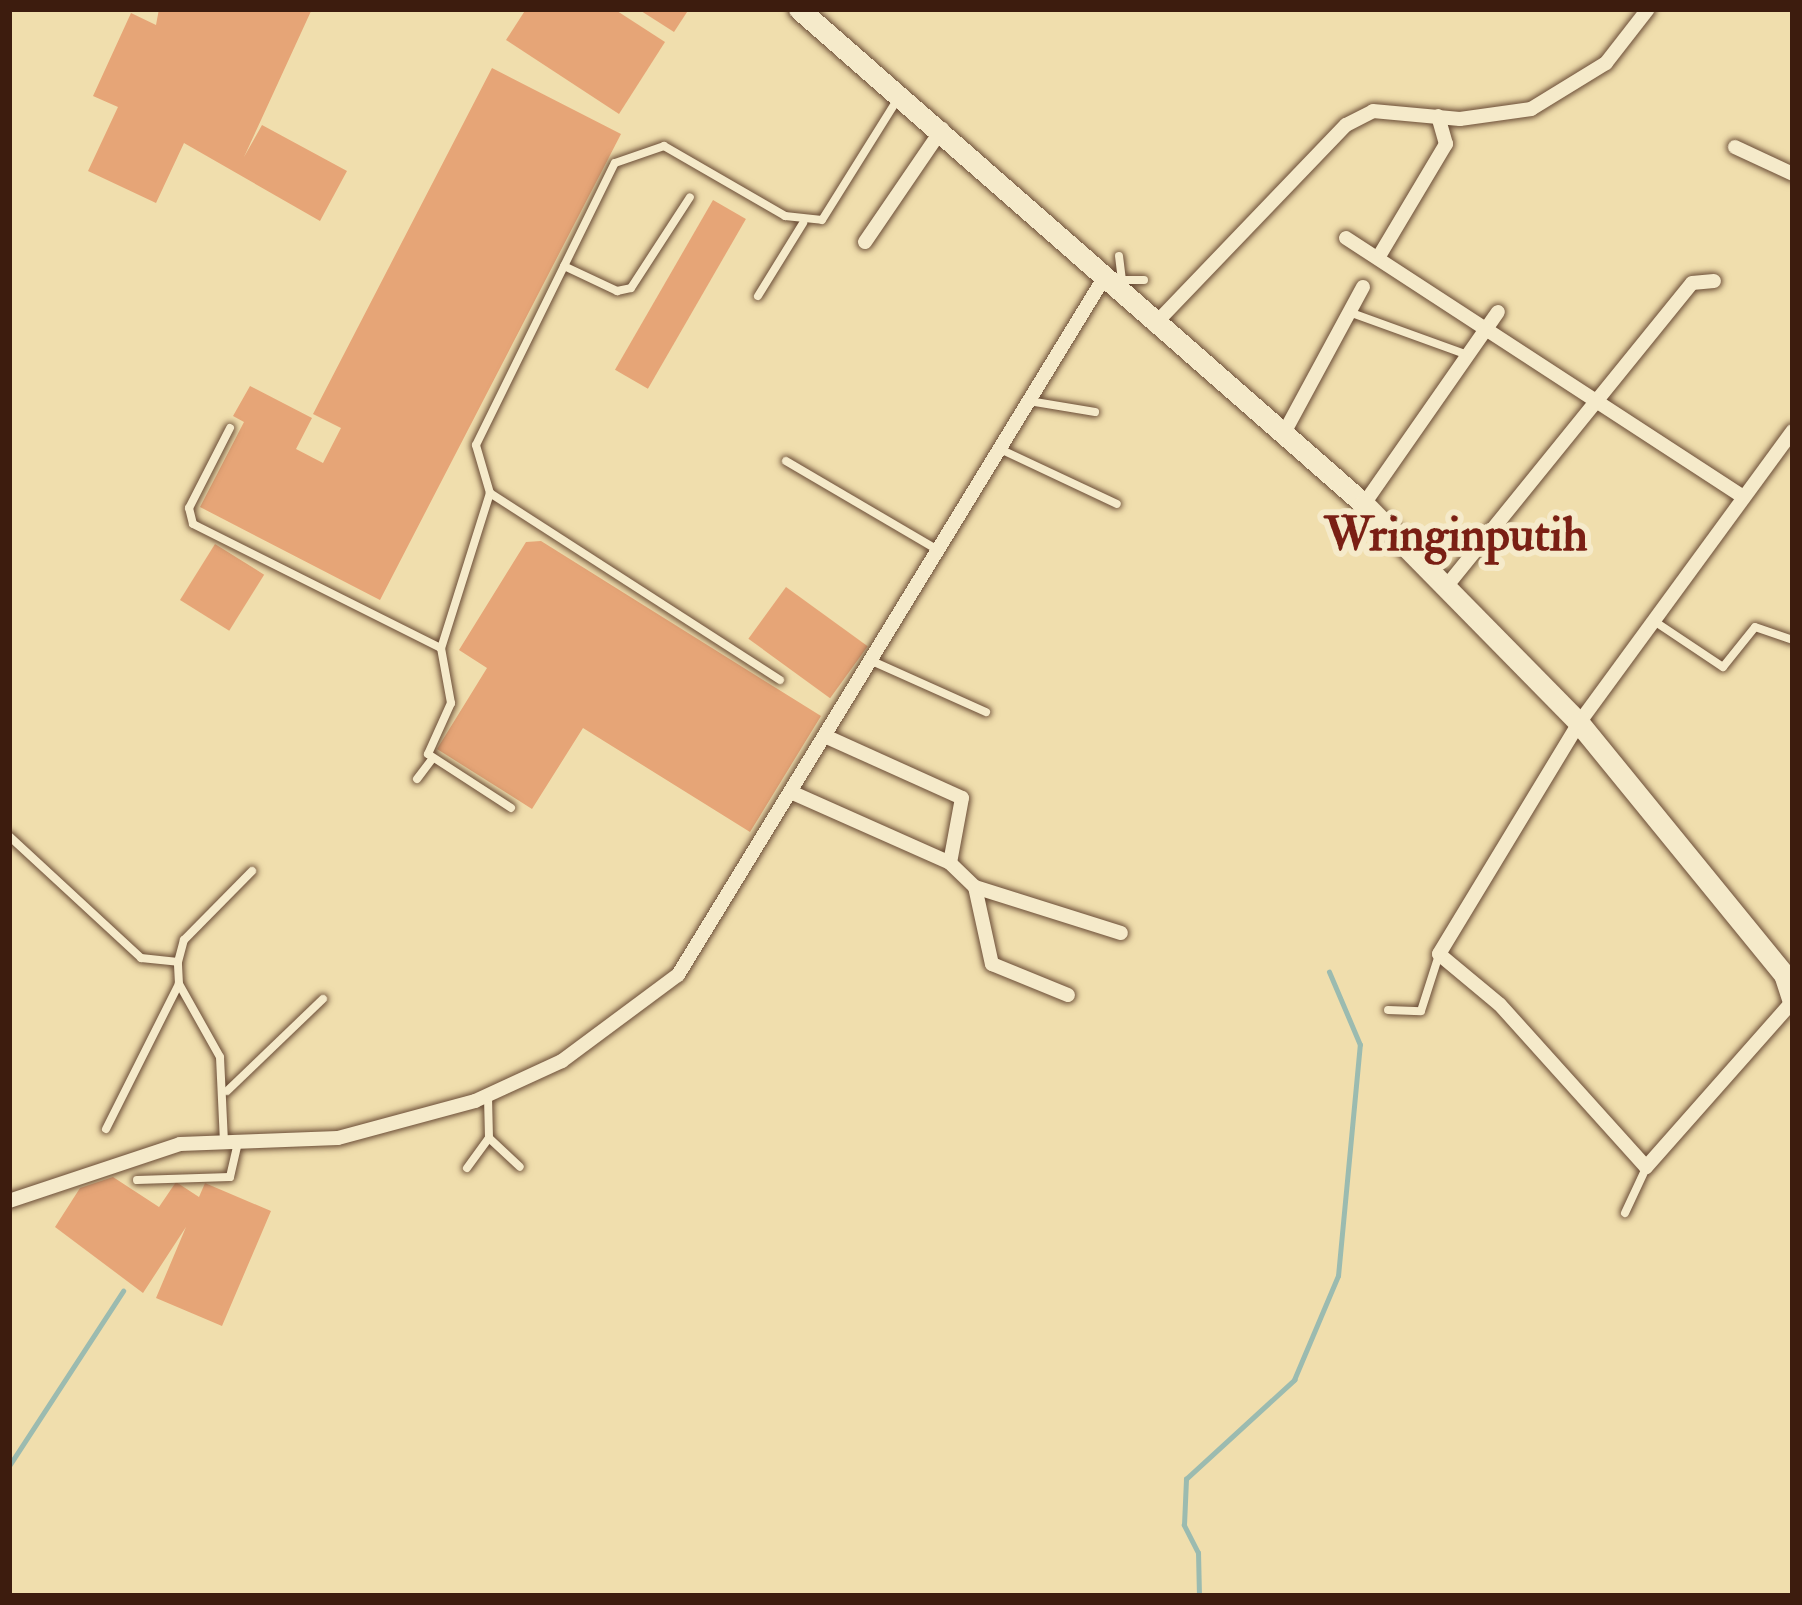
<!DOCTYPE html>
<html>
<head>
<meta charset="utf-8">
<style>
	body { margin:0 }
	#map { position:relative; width:1802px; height:1605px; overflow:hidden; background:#f0dead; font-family:"IM FELL Double Pica",serif }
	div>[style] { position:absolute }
	.stream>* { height:4.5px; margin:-2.25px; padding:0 2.25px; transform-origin:2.25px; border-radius:2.25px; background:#9bbbb0 }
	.building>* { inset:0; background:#e6a577; transform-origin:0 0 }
	.roads { filter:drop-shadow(0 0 3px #6a4c36) drop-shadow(0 0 3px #6a4c36) }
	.lane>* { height:8px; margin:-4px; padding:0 4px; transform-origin:4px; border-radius:4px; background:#f5eaca }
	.street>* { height:14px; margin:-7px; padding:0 7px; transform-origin:7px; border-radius:7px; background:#f5eaca }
	.secondary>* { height:21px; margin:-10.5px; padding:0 10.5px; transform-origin:10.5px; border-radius:10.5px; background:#f5eaca }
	span { translate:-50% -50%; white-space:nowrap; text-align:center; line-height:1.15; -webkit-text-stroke:12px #f5eaca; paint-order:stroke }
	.quarter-label { font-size:48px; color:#7a1f14; font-weight:700 }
	.frame { position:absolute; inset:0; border:12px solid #3d1c0e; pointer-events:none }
</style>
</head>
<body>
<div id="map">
	<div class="stream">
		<i style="left:9px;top:1466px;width:209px;rotate:-56.9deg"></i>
		<i style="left:1199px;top:1596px;width:43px;rotate:-91.3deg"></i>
		<i style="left:1198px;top:1553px;width:31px;rotate:-117deg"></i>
		<i style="left:1184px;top:1525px;width:46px;rotate:-87.5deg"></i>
		<i style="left:1186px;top:1479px;width:147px;rotate:-42.5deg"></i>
		<i style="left:1294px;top:1380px;width:113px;rotate:-67.1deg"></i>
		<i style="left:1338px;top:1276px;width:232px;rotate:-84.6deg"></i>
		<i style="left:1360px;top:1045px;width:79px;rotate:-113deg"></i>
	</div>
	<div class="building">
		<i style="clip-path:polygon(159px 9px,312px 9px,244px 157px,262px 125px,347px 171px,320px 221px,184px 143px,156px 203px,88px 171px,118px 107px,93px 96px,131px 13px,156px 25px)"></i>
		<i style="clip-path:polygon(526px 9px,614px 9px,665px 42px,619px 114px,506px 40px)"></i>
		<i style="clip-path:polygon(638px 9px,689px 9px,674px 32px)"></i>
		<i style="clip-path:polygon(492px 68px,621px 134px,380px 600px,200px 507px,244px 422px,233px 416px,250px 386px,312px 418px,296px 449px,323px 463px,341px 428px,313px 414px)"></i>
		<i style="left:713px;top:200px;width:38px;height:196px;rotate:30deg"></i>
		<i style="clip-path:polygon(541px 541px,821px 716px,750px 832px,583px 728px,532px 809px,437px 749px,487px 668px,459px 650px,526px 542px)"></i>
		<i style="left:215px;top:544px;width:58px;height:66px;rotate:32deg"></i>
		<i style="left:786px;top:587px;width:101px;height:64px;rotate:36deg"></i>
		<i style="clip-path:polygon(113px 1177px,159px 1207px,176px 1182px,199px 1197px,205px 1183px,271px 1211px,222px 1326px,156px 1298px,186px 1227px,143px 1293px,55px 1227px,80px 1188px)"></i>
	</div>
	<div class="roads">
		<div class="lane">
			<i style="left:1119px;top:256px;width:32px;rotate:83deg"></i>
			<i style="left:564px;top:266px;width:59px;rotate:25.3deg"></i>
			<i style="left:617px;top:291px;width:14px;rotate:-12deg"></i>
			<i style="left:631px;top:288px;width:108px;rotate:-57deg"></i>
			<i style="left:1124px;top:280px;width:20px"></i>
			<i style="left:758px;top:296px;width:86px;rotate:-58.3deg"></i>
			<i style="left:1349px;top:312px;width:127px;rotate:19.9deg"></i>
			<i style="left:1029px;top:401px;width:67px;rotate:9.5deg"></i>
			<i style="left:230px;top:428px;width:90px;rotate:117.1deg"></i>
			<i style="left:189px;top:508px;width:16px;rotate:76deg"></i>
			<i style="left:193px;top:524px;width:277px;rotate:26.6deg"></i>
			<i style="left:1000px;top:449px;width:129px;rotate:25.2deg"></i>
			<i style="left:786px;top:461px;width:172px;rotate:30.4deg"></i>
			<i style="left:490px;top:493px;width:163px;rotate:107.5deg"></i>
			<i style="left:441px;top:648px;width:56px;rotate:79.7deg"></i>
			<i style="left:451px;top:703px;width:56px;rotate:114.3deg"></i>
			<i style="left:428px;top:754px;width:99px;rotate:33deg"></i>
			<i style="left:1654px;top:621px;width:83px;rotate:33.7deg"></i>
			<i style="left:1723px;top:667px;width:51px;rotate:-51.3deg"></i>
			<i style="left:1755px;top:627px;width:40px;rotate:18.9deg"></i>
			<i style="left:872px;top:661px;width:125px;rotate:24.1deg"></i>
			<i style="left:780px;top:680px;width:345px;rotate:-147.2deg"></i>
			<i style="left:490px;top:493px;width:50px;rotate:-106.3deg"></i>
			<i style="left:476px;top:445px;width:314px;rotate:-63.8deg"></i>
			<i style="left:615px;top:163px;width:52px;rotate:-19.1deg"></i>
			<i style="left:664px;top:146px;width:140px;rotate:30deg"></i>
			<i style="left:785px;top:216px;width:37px;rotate:6deg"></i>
			<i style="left:822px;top:220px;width:145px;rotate:-58deg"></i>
			<i style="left:417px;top:779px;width:25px;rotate:-53deg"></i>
			<i style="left:9px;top:836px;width:180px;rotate:42.7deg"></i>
			<i style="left:141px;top:958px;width:37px;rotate:6deg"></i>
			<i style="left:1388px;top:1010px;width:33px;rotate:2deg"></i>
			<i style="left:1421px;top:1011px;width:59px;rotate:-72.2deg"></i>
			<i style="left:227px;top:1091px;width:133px;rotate:-43.8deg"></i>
			<i style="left:106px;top:1129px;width:162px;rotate:-63.3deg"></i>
			<i style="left:489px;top:1138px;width:42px;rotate:43.1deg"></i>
			<i style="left:224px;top:1142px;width:85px;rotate:-92.7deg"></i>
			<i style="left:220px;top:1057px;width:84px;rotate:-119.3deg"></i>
			<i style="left:179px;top:984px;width:22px;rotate:-93deg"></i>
			<i style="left:178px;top:962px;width:23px;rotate:-75deg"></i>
			<i style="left:184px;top:940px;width:97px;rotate:-45.4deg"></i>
			<i style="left:467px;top:1168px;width:37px;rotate:-54deg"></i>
			<i style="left:489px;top:1138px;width:41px;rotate:-91.4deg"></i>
			<i style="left:137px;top:1180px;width:93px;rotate:-1.8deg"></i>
			<i style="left:230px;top:1177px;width:35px;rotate:-77deg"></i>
			<i style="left:1625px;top:1213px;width:50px;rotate:-65deg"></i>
		</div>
		<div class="street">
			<i style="left:1735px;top:147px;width:64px;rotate:25deg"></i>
			<i style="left:1346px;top:238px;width:470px;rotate:33.1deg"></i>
			<i style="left:865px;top:242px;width:137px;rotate:-55.7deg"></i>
			<i style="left:1378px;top:258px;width:133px;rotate:-59.2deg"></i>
			<i style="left:1446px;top:144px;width:29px;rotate:-106deg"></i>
			<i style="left:1154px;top:325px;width:277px;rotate:-46.2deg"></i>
			<i style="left:1346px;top:125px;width:30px;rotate:-27deg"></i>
			<i style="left:1373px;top:111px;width:87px;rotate:5.3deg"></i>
			<i style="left:1460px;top:119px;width:72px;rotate:-8deg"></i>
			<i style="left:1531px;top:109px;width:88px;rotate:-31.5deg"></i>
			<i style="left:1606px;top:63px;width:68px;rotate:-52.1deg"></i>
			<i style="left:1284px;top:433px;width:166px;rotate:-61.6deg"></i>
			<i style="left:1364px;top:504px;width:234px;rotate:-55.1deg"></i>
			<i style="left:1445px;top:588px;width:392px;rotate:-51deg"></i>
			<i style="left:1692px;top:283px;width:22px;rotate:-5deg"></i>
			<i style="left:827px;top:737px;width:148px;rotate:24.3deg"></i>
			<i style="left:962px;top:798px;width:66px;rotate:100.5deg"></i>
			<i style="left:793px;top:793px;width:172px;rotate:24deg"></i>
			<i style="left:950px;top:863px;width:35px;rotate:44deg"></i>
			<i style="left:975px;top:887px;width:153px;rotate:17.5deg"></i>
			<i style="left:975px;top:887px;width:79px;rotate:77.6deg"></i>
			<i style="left:992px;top:964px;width:82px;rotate:22.2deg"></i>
			<i style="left:1793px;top:1001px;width:222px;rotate:131.5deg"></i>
			<i style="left:1646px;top:1167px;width:219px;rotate:-132deg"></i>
			<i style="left:1499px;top:1004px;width:78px;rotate:-140.2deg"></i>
			<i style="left:1439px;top:954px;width:270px;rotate:-58.8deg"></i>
			<i style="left:1579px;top:723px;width:362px;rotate:-53.8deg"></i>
			<i style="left:9px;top:1201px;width:180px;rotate:-18.4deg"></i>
			<i style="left:180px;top:1144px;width:158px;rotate:-2.2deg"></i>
			<i style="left:338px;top:1138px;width:142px;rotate:-15.1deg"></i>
			<i style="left:475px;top:1101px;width:96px;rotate:-24.7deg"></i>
			<i style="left:562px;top:1061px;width:144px;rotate:-36.6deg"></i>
			<i style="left:678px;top:975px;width:817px;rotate:-58.57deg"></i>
		</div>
		<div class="secondary">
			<i style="left:799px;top:9px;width:751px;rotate:41.22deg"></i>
			<i style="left:1364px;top:504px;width:307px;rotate:45.5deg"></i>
			<i style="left:1579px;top:723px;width:324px;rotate:50.8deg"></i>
			<i style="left:1784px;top:974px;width:28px;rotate:72deg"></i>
		</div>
	</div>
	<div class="quarter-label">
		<span style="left:1456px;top:536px">Wringinputih</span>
	</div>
	<div class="frame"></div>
</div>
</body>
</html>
